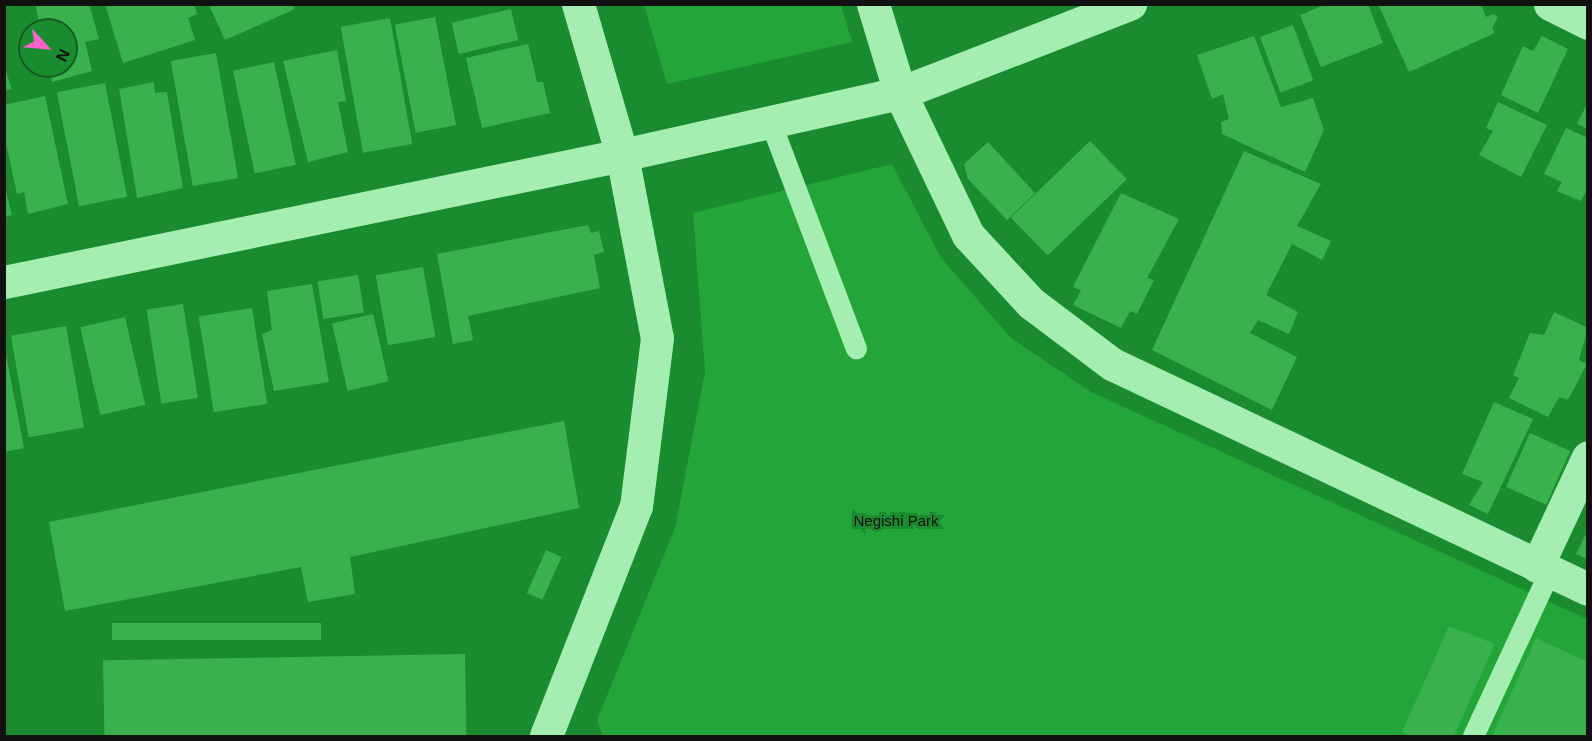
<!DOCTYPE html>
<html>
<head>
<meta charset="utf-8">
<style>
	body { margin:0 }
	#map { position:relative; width:1592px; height:741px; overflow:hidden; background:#1a8c2f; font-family:Helvetica,sans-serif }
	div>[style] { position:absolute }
	.green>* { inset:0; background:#23a539 }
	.building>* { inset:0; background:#3ab14f; transform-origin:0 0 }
	.service>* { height:21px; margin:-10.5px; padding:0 10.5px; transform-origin:10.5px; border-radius:10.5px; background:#a5eeb2 }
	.minor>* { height:33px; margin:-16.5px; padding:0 16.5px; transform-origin:16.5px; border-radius:16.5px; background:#a5eeb2 }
	.tertiary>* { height:33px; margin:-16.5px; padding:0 16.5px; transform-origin:16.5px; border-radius:16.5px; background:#a5eeb2 }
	span { translate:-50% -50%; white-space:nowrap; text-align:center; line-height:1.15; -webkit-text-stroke:6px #1a8c2f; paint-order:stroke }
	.park-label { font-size:15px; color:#111 }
	.frame { position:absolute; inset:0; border:6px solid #111; pointer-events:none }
	.north { position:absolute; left:18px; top:18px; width:60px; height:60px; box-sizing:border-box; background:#1a8c2f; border:2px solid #165b23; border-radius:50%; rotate:116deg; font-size:16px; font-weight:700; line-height:24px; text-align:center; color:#111 }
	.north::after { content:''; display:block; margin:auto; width:21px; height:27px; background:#ff62ca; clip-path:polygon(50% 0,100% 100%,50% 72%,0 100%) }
</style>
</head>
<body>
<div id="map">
	<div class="green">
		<i style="clip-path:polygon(644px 5px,841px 5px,852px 42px,667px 84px)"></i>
		<i style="clip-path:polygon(892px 164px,941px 258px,1011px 338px,1091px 392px,1587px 619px,1587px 736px,603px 736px,597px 720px,675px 528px,705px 372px,693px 213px)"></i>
	</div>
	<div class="building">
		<i style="clip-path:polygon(35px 4px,89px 4px,99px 39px,85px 42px,92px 71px,52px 82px,49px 66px,66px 66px,66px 30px,41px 30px)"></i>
		<i style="clip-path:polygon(105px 4px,194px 4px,197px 14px,188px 18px,195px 40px,123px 63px)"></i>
		<i style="clip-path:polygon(1327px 4px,1368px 4px,1383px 43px,1321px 67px,1300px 15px)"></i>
		<i style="clip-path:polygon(1378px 4px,1481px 4px,1486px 17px,1493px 14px,1498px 17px,1492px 28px,1495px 33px,1409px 72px)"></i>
		<i style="clip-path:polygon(209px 5px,293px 5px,295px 9px,225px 40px)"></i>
		<i style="left:511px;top:9px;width:32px;height:61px;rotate:77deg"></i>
		<i style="left:435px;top:17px;width:110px;height:41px;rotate:79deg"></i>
		<i style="left:390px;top:18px;width:128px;height:50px;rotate:80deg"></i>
		<i style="left:1293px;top:25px;width:59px;height:35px;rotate:70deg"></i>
		<i style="clip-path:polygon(1254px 36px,1281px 107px,1313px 98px,1324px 130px,1305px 172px,1222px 134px,1221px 122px,1229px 119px,1223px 94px,1212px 99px,1197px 55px)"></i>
		<i style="clip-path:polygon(1542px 36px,1568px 49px,1538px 113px,1501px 95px,1523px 46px,1533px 51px)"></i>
		<i style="clip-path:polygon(528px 44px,537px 82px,543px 82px,550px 113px,482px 128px,466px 58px)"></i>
		<i style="clip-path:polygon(337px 50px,346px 101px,338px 102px,348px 152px,308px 162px,283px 61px)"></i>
		<i style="left:216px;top:53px;width:127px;height:46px;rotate:80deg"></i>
		<i style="left:274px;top:62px;width:105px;height:42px;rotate:78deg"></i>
		<i style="clip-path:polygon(4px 66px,12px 89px,4px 91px)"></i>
		<i style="clip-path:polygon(154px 82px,155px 93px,167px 92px,183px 188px,137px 198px,119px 89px)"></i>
		<i style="left:105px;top:83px;width:116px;height:49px;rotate:79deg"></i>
		<i style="clip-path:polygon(45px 96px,68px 204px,28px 214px,24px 192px,17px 194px,4px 134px,4px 105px)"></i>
		<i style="clip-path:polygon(1498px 102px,1547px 125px,1521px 177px,1479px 155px,1493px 131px,1486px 128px)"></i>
		<i style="clip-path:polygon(1588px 102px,1588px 129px,1577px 124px)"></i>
		<i style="clip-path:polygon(1566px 128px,1588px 138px,1588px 188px,1581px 201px,1557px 191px,1562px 182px,1544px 174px)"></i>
		<i style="left:1090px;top:141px;width:53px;height:110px;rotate:46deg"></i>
		<i style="clip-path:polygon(988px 142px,1035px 193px,1007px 220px,968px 179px,964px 164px)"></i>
		<i style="clip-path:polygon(1244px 151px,1321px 184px,1297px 226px,1331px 241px,1322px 260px,1292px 244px,1266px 295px,1298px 312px,1289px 334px,1258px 320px,1250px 333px,1297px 357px,1272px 410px,1152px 350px)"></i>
		<i style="clip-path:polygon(4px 184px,12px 215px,4px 217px)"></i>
		<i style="clip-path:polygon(1121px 193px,1179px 219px,1147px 278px,1154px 280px,1137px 314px,1130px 311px,1121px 328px,1073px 305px,1081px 290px,1073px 287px)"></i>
		<i style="clip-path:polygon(588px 225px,591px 233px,599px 231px,604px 252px,594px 255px,600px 288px,468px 316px,473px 340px,453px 344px,437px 254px)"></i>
		<i style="left:423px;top:267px;width:71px;height:48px;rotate:80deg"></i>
		<i style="left:358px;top:275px;width:38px;height:41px;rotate:81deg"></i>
		<i style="clip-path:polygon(312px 284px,329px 382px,274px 391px,262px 334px,272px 330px,267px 291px)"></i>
		<i style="left:183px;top:304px;width:95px;height:37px;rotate:81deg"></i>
		<i style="left:252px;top:308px;width:97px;height:54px;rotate:81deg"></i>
		<i style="clip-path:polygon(1554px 312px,1588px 328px,1579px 360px,1587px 364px,1568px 400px,1559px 397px,1548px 417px,1509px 398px,1519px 378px,1513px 375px,1530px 333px,1544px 335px)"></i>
		<i style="left:373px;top:314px;width:69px;height:42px;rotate:77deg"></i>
		<i style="left:125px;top:317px;width:90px;height:46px;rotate:77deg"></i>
		<i style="left:66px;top:326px;width:103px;height:56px;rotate:80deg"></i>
		<i style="clip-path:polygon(4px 344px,24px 448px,4px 452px)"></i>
		<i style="clip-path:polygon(1494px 402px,1533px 419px,1488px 514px,1469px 505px,1483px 482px,1462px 474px)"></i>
		<i style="clip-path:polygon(564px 421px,579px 508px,350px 557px,355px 594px,308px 602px,301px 567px,65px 611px,49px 522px)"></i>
		<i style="left:1530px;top:433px;width:44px;height:59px;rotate:24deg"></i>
		<i style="clip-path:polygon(1588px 530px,1588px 559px,1576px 554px)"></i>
		<i style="left:546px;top:550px;width:17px;height:47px;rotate:24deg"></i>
		<i style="left:321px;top:623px;width:17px;height:209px;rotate:90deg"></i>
		<i style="clip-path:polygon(1449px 626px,1495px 644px,1454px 736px,1411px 736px,1402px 732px)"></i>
		<i style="clip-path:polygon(1536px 638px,1588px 662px,1587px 736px,1492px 736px)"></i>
		<i style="left:465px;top:654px;width:82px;height:362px;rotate:89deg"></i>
	</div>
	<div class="service">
		<i style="left:770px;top:121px;width:243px;rotate:69.3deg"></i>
		<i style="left:1473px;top:736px;width:181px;rotate:-65.1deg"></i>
	</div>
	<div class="minor">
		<i style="left:873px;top:4px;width:93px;rotate:73.1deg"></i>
		<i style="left:900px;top:93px;width:157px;rotate:64.4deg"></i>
		<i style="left:968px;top:235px;width:93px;rotate:47.2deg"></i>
		<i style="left:1031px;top:303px;width:101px;rotate:37deg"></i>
		<i style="left:1112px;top:364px;width:526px;rotate:25.3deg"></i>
		<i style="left:1550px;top:4px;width:42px;rotate:26.6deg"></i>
		<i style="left:1537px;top:566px;width:120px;rotate:-64.9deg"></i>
	</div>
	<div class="tertiary">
		<i style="left:578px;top:4px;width:157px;rotate:73.8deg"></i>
		<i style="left:622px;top:155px;width:285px;rotate:-12.6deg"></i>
		<i style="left:900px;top:93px;width:247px;rotate:-21.2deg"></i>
		<i style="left:4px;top:282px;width:631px;rotate:-11.61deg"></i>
		<i style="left:622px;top:155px;width:186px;rotate:79.2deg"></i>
		<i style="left:657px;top:338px;width:169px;rotate:97.1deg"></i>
		<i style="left:636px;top:506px;width:247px;rotate:111.4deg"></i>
	</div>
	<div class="park-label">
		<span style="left:896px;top:521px">Negishi Park</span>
	</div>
	<div class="frame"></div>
	<div class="north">N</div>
</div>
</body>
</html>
